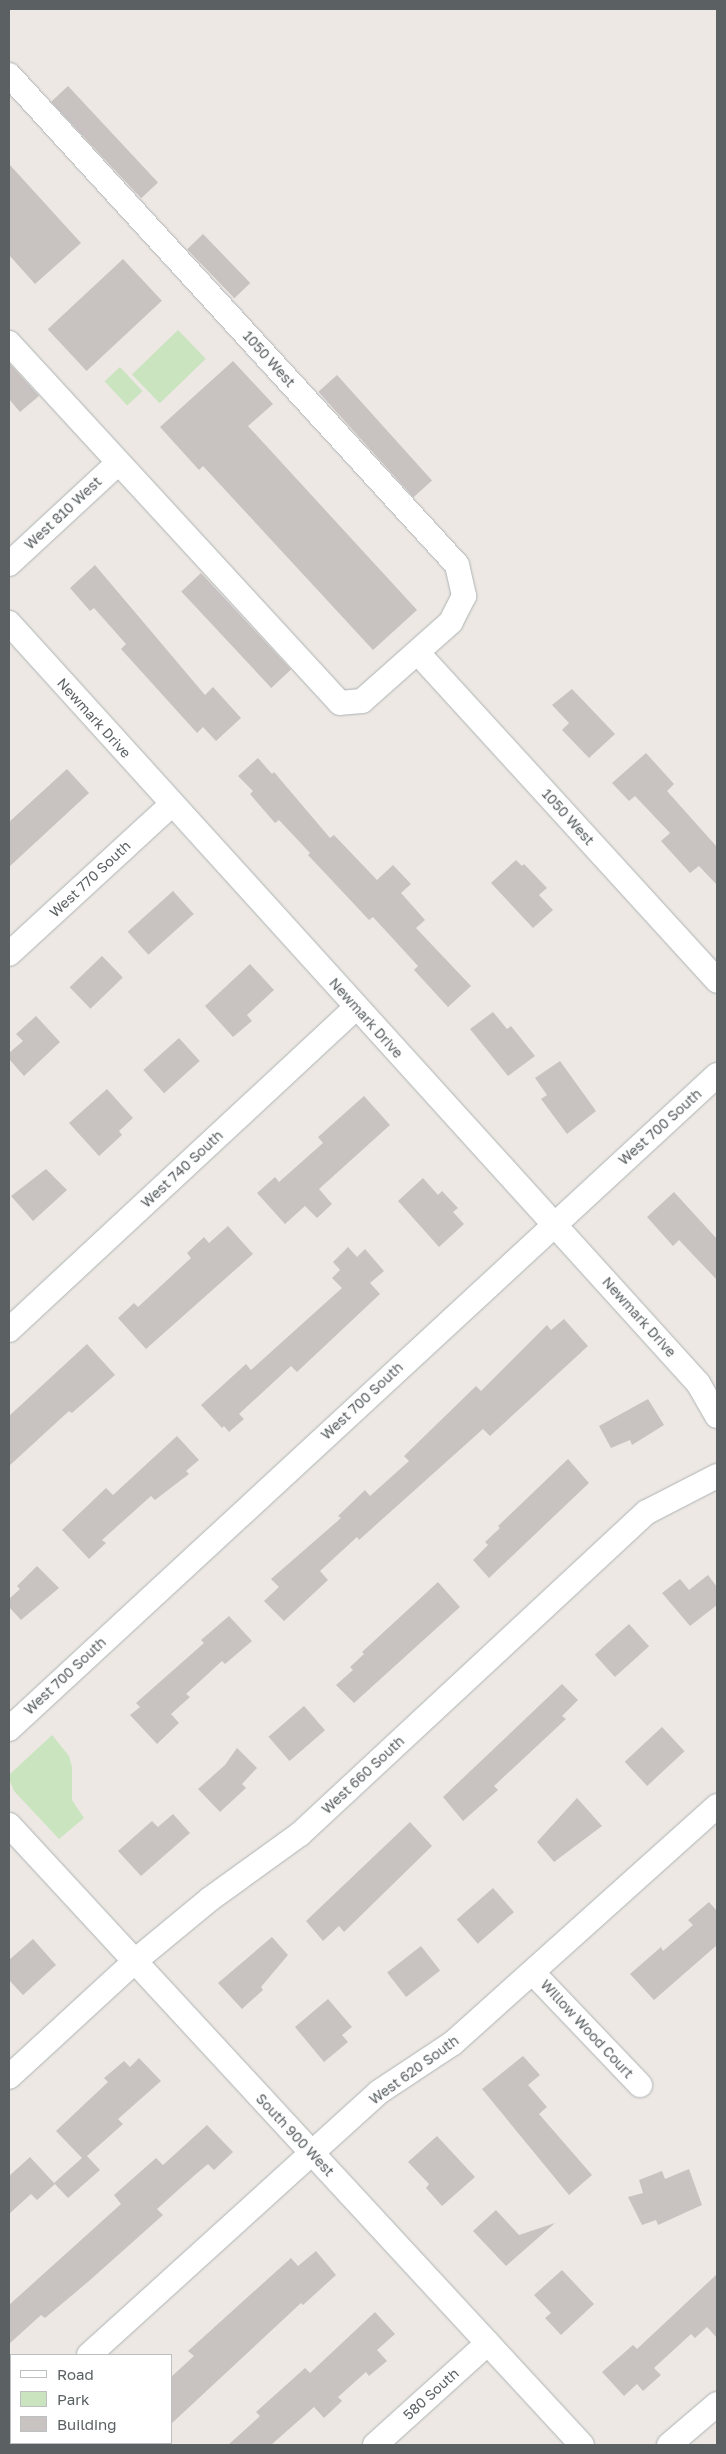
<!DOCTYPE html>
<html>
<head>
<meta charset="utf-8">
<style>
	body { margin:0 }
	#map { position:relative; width:726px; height:2454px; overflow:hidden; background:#ede8e3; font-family:"Golos Text",sans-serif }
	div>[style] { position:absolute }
	.green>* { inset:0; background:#cae4bf; transform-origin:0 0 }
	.building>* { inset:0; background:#c8c3c0; transform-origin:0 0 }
	.roads { filter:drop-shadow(0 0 1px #aeb3b5) drop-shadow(0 0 1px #aeb3b5) }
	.minor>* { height:24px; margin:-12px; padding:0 12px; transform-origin:12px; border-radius:12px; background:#fff }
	span { translate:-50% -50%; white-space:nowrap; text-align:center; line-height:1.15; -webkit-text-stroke:4.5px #fff; paint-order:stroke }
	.street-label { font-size:14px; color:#5b6163 }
	.frame { position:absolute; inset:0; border:10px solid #5b6163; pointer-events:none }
	.legend { position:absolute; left:10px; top:2354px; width:162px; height:90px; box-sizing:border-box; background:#fff; border:1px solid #bdc0c1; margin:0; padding:6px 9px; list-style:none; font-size:15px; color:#5b6163 }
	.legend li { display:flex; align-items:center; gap:10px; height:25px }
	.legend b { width:25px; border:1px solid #bdc0c1 }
</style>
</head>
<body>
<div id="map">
	<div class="green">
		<i style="left:178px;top:330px;width:40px;height:64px;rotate:46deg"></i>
		<i style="left:120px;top:367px;width:33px;height:21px;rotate:47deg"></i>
		<i style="clip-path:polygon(52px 1735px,69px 1756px,72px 1767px,72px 1800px,84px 1818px,59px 1839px,14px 1791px,9px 1779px,10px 1774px)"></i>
	</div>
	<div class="building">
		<i style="left:68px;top:86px;width:132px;height:23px;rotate:47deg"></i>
		<i style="clip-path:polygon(9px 164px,81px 243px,35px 284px,9px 255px)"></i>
		<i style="left:203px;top:234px;width:68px;height:22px;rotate:46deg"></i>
		<i style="left:123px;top:259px;width:57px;height:103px;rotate:47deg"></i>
		<i style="clip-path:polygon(233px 361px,273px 404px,248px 426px,417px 610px,373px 650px,203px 466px,199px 470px,160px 427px)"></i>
		<i style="clip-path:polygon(9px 363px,39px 396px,20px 412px,9px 399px)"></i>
		<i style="left:337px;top:375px;width:142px;height:25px;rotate:48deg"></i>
		<i style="clip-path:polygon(95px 565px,205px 695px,213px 687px,241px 718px,216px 741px,203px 727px,197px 733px,121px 649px,126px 644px,94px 608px,90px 611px,70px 588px)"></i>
		<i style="left:201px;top:573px;width:132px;height:27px;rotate:47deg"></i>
		<i style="clip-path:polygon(572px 689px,615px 734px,589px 758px,562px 730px,569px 723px,552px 705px)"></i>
		<i style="clip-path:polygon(646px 753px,674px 784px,667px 791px,717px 847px,717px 885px,699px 866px,690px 873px,661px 841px,670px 833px,635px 796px,629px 801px,612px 783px)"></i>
		<i style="clip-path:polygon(258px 758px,272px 774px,274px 772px,330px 838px,334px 835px,377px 880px,393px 865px,411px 884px,401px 893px,425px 920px,416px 928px,471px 986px,448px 1007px,414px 970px,418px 966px,373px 917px,369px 920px,308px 855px,310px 853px,279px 820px,275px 823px,250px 794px,253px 791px,238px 776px)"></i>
		<i style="clip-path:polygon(67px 769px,89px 793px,9px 867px,9px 822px)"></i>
		<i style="clip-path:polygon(516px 860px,522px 866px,524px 864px,547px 888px,539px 895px,553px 910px,533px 928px,491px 883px)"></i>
		<i style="left:173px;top:891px;width:31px;height:61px;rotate:48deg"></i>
		<i style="left:102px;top:956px;width:30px;height:45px;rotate:46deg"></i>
		<i style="clip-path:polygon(250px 964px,274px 990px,247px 1015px,252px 1021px,233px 1037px,205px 1006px)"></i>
		<i style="clip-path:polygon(493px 1012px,507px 1029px,511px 1026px,535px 1056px,508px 1076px,470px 1029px)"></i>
		<i style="clip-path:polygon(36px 1016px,60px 1042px,24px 1076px,9px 1059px,9px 1053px,23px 1041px,16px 1034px)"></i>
		<i style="left:179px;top:1038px;width:31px;height:48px;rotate:48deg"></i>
		<i style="clip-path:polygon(560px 1061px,596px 1111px,567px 1134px,541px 1099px,547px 1095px,535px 1078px)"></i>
		<i style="clip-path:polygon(107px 1089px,133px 1118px,119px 1131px,122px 1135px,99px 1156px,69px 1123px)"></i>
		<i style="clip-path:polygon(364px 1096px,390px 1125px,319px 1189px,332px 1204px,317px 1218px,305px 1206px,285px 1224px,257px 1193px,275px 1177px,279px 1182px,323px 1143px,318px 1137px)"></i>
		<i style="clip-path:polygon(46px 1169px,67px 1190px,33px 1221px,11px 1196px)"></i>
		<i style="clip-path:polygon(423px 1178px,438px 1195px,442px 1191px,458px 1208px,453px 1212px,464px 1224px,439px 1247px,398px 1201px)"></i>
		<i style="clip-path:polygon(674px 1192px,717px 1239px,717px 1280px,679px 1240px,673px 1246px,647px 1217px)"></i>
		<i style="clip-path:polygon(228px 1226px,253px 1254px,146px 1349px,118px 1318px,134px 1303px,138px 1307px,191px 1258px,187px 1253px,204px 1237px,209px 1243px)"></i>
		<i style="clip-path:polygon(348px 1247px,357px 1257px,365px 1249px,384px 1271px,370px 1283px,380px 1294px,297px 1372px,291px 1366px,239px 1414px,244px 1419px,229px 1432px,224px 1426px,222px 1428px,201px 1405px,246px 1364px,251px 1370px,342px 1288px,332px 1278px,340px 1270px,333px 1262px)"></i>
		<i style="clip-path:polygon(564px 1319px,588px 1346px,490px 1436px,483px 1429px,359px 1540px,357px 1537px,320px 1571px,328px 1580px,284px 1621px,264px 1601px,279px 1587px,271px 1579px,341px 1518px,338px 1516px,365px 1490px,370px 1496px,409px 1461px,404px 1456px,476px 1386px,481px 1391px,547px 1325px,551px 1330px)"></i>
		<i style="clip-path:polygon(87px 1344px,115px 1375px,72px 1413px,69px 1411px,9px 1466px,9px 1416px)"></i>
		<i style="clip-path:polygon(648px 1399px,664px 1425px,632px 1445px,630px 1440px,611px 1448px,599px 1426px)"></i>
		<i style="clip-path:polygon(177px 1436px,199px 1460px,186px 1471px,189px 1474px,155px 1500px,151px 1496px,102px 1540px,106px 1543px,89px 1559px,62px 1530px,106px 1488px,113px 1495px)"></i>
		<i style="clip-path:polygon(568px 1459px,589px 1483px,489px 1578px,473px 1560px,488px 1545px,485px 1542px,500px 1528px,498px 1526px)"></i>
		<i style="clip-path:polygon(37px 1566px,59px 1588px,21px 1620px,9px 1607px,9px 1599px,20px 1589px,17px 1586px)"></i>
		<i style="clip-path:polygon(708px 1575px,717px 1587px,717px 1605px,690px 1626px,662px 1593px,680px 1579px,689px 1590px)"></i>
		<i style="clip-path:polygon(438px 1582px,460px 1607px,354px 1703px,336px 1685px,353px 1670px,350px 1667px,364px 1654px,362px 1652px)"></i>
		<i style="clip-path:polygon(229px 1616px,252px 1641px,225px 1664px,222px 1661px,186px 1694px,190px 1697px,171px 1714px,179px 1723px,157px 1744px,130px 1715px,140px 1707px,136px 1703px,204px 1643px,201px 1640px)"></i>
		<i style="left:629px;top:1624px;width:30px;height:46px;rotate:48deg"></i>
		<i style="clip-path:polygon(562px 1684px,578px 1700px,562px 1716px,566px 1719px,494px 1786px,498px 1790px,463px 1821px,443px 1797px)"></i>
		<i style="left:304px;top:1706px;width:32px;height:47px;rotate:49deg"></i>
		<i style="left:662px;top:1727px;width:33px;height:51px;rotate:47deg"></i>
		<i style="clip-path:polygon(237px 1748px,257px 1768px,242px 1784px,246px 1788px,220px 1812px,198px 1789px,225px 1765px)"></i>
		<i style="clip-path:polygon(577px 1798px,602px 1826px,554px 1862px,537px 1842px)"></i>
		<i style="clip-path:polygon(173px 1814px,190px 1833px,141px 1876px,118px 1851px,152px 1821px,158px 1827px)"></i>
		<i style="clip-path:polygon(410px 1822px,432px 1846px,344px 1932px,339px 1926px,323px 1941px,306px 1921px)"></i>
		<i style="left:493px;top:1888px;width:32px;height:48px;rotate:49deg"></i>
		<i style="clip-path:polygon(709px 1902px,717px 1911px,717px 1945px,654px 2000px,630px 1974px,661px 1947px,663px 1951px,693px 1925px,688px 1920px)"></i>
		<i style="clip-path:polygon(272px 1937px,288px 1955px,261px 1987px,263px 1990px,242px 2009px,218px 1983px)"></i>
		<i style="clip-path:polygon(33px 1939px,56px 1965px,23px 1995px,9px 1980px,9px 1960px)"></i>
		<i style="left:421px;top:1946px;width:31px;height:43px;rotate:52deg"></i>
		<i style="clip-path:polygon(328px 1999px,352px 2027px,342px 2035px,348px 2042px,324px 2062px,295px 2027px)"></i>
		<i style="clip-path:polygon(523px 2056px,540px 2075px,528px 2085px,547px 2107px,539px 2114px,592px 2175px,569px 2195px,482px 2089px)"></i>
		<i style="clip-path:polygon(139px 2058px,161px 2081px,118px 2119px,123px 2124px,87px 2156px,100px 2170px,68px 2198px,54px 2183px,82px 2158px,56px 2131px,108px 2082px,104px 2078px,124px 2061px,130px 2067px)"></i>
		<i style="clip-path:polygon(207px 2125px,233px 2152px,214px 2170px,208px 2164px,196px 2174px,157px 2209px,163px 2215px,89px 2281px,45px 2318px,41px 2315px,9px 2344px,9px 2305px,121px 2204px,114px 2195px,156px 2158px,163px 2165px)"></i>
		<i style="clip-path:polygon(437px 2136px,475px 2177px,442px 2206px,426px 2188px,429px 2184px,408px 2162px)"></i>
		<i style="clip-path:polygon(30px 2157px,55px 2184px,37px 2200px,31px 2194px,9px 2214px,9px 2176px)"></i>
		<i style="clip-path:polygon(689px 2169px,702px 2205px,658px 2225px,656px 2220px,642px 2225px,628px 2197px,643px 2193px,639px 2180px,662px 2171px,665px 2179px)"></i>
		<i style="clip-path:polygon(496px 2210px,519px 2235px,555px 2223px,506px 2266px,473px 2231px)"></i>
		<i style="clip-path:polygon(316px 2251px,336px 2275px,303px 2305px,301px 2303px,171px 2424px,171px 2377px,194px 2356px,188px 2351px,291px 2258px,298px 2266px)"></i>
		<i style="clip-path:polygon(562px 2270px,594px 2304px,561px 2335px,545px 2318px,551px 2313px,534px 2295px)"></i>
		<i style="clip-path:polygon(717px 2274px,717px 2338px,707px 2327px,695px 2338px,691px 2334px,654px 2368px,661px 2375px,643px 2391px,637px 2384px,624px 2396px,602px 2372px,633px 2345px,637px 2349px)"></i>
		<i style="clip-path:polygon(375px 2312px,395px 2334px,377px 2350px,387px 2361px,369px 2376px,366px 2372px,338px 2397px,342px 2401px,324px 2418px,314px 2407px,271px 2445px,228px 2445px,260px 2416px,256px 2412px,305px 2368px,310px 2373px)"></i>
	</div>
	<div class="roads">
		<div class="minor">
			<i style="left:9px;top:75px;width:664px;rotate:47.56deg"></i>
			<i style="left:457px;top:565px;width:32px;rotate:77deg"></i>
			<i style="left:464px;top:596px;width:29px;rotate:117deg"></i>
			<i style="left:451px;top:622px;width:119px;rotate:138.4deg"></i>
			<i style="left:362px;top:701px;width:22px;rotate:175deg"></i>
			<i style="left:340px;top:703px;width:489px;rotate:-132.6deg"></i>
			<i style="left:9px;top:564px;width:147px;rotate:-42.8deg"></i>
			<i style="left:9px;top:623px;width:1026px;rotate:47.81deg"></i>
			<i style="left:698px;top:1383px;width:38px;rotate:60deg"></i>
			<i style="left:418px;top:653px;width:444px;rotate:47.6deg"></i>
			<i style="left:9px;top:954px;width:222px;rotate:-42.6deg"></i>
			<i style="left:9px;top:1330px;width:473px;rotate:-42.9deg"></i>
			<i style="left:9px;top:1729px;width:964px;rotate:-42.73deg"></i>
			<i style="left:9px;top:1825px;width:844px;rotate:47.26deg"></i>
			<i style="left:533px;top:1973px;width:155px;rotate:46.3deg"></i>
			<i style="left:9px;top:2077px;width:171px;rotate:-42.6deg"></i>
			<i style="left:135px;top:1961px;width:97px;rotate:-39.6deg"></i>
			<i style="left:210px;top:1899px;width:111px;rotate:-35.8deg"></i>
			<i style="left:300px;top:1834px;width:473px;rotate:-42.9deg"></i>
			<i style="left:647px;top:1512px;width:79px;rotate:-27.2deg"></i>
			<i style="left:89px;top:2355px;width:391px;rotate:-42.2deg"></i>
			<i style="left:379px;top:2092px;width:89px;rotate:-33.5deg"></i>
			<i style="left:453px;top:2043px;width:355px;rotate:-41.9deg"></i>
			<i style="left:9px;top:2429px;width:4px;rotate:-56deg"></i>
			<i style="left:375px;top:2445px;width:152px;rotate:-42.1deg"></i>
			<i style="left:669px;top:2445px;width:63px;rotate:-40.5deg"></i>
		</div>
	</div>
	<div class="street-label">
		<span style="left:269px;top:359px;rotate:48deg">1050 West</span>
		<span style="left:63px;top:513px;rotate:-43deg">West 810 West</span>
		<span style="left:94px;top:718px;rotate:48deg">Newmark Drive</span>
		<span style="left:568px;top:817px;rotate:48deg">1050 West</span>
		<span style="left:90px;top:879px;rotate:-43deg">West 770 South</span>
		<span style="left:366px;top:1018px;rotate:48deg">Newmark Drive</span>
		<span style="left:660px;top:1127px;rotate:-42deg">West 700 South</span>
		<span style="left:182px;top:1169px;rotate:-43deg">West 740 South</span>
		<span style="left:639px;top:1317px;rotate:48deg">Newmark Drive</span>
		<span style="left:362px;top:1401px;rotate:-43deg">West 700 South</span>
		<span style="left:65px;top:1676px;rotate:-43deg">West 700 South</span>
		<span style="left:363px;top:1775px;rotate:-43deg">West 660 South</span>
		<span style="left:587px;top:2029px;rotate:47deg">Willow Wood Court</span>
		<span style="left:414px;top:2070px;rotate:-36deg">West 620 South</span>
		<span style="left:295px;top:2135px;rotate:47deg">South 900 West</span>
		<span style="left:431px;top:2394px;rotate:-42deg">580 South</span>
	</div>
	<div class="frame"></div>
	<ul class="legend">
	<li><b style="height:6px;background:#fff"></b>Road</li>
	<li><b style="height:14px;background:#cae4bf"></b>Park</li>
	<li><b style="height:14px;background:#c8c3c0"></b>Building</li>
	</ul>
</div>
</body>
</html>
